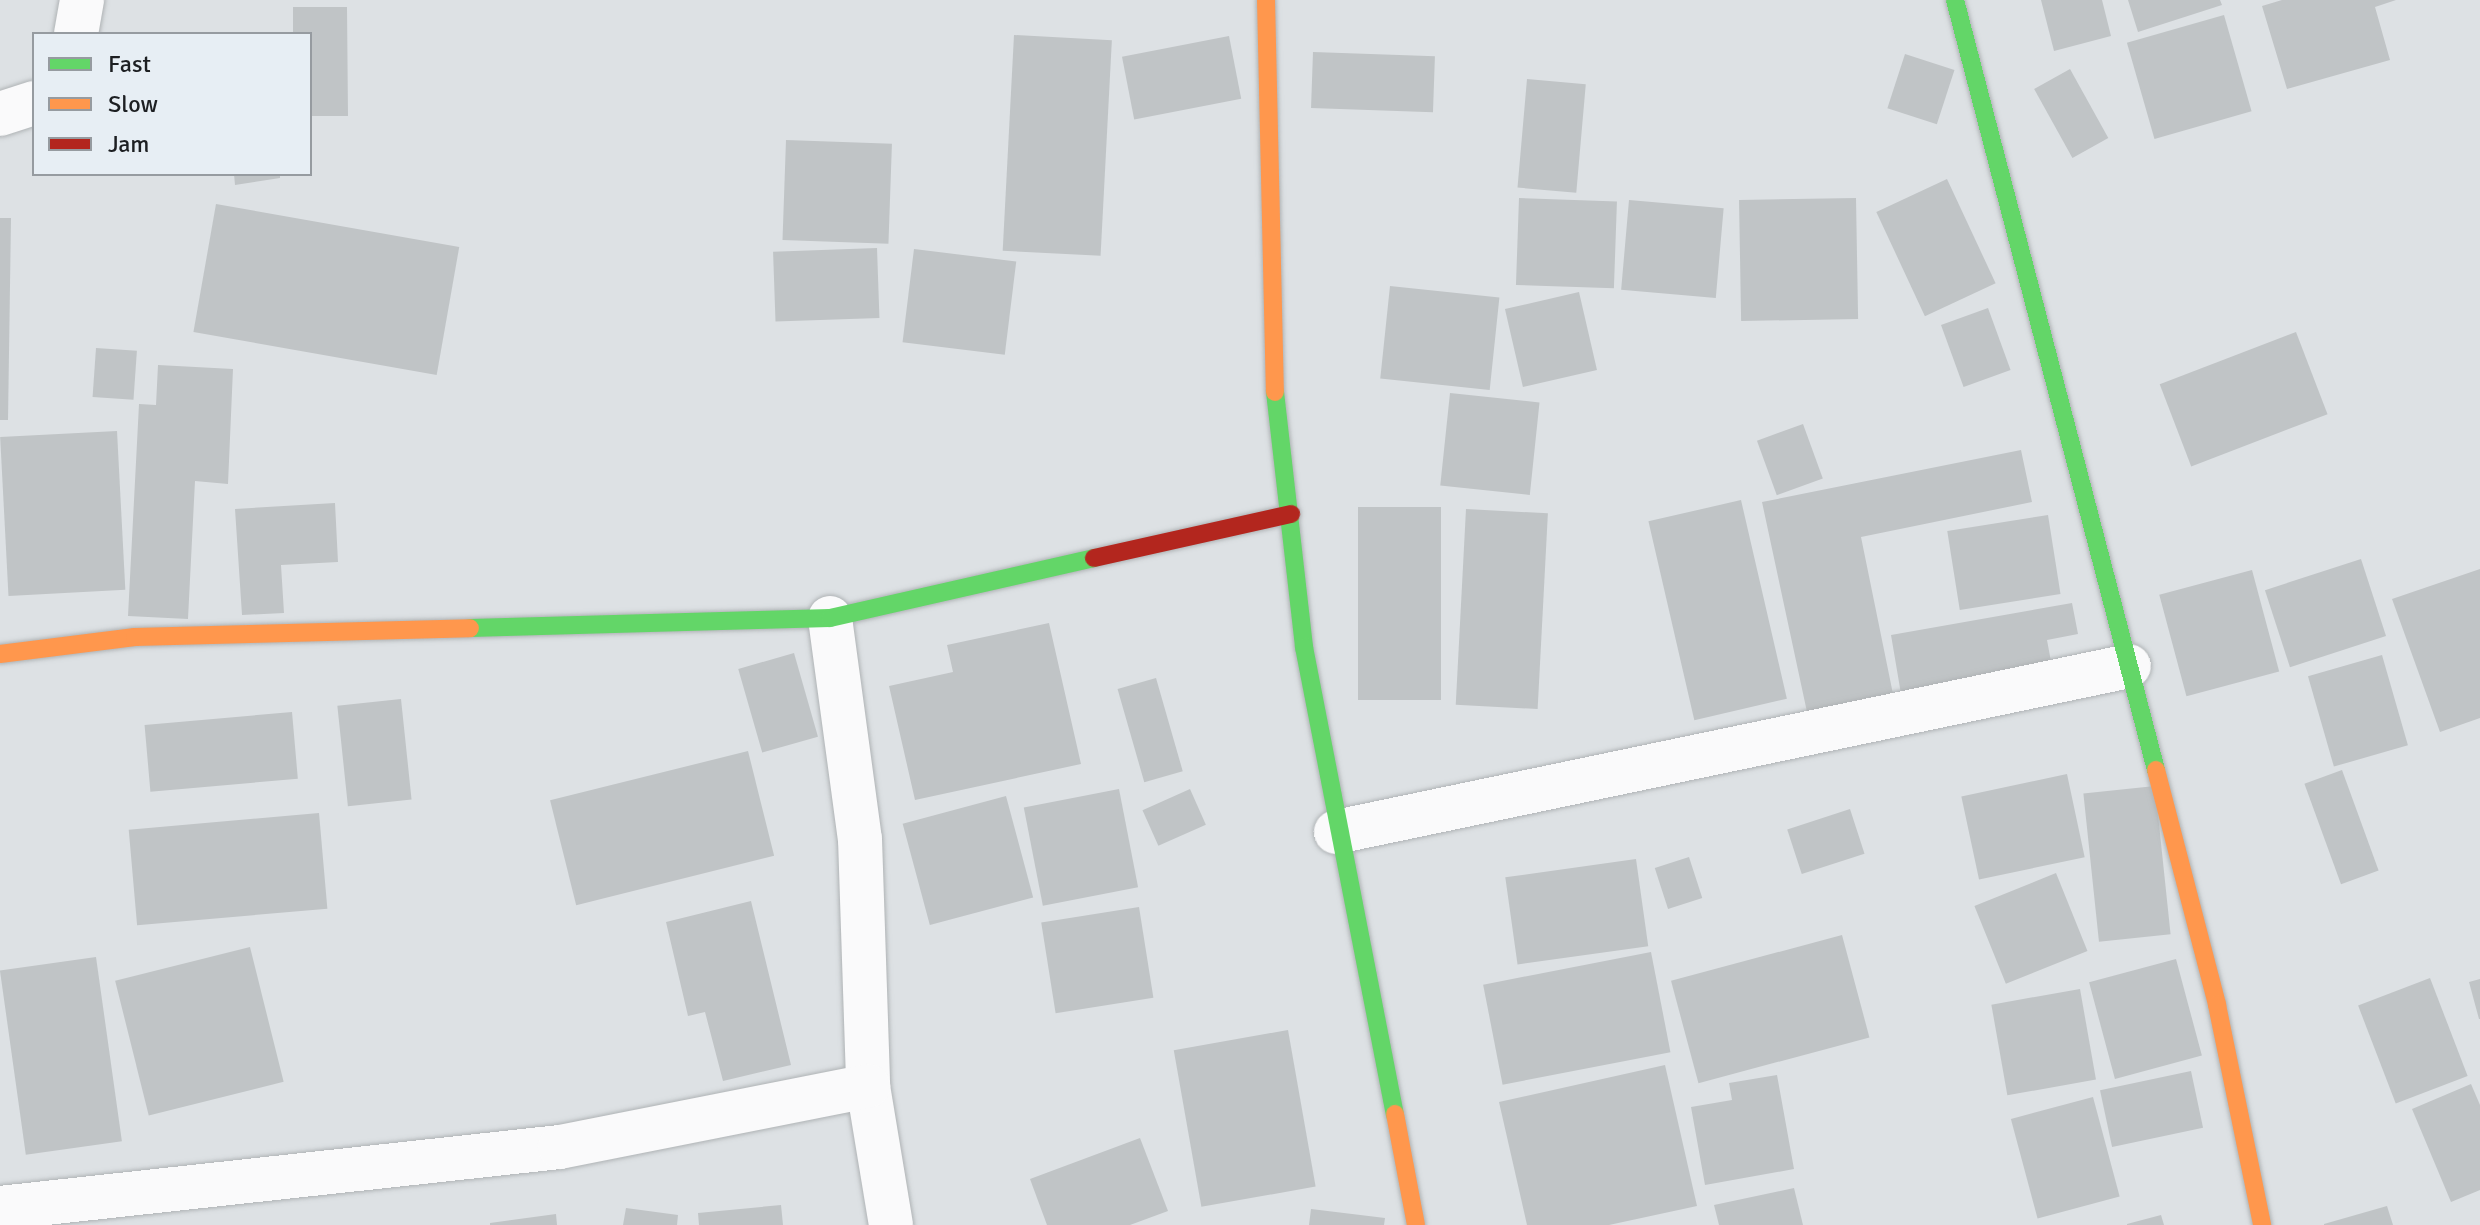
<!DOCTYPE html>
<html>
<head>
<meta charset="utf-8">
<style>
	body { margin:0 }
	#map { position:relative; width:2480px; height:1225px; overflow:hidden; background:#dde1e4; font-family:Signika,sans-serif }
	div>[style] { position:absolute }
	.building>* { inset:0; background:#c0c4c6; transform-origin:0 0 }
	.roads { filter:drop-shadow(0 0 2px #afb3b5) drop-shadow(0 0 2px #afb3b5) }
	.street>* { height:44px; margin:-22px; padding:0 22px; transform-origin:22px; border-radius:22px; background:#fafafb }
	.fast>* { height:18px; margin:-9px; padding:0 9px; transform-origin:9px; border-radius:9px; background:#63d668 }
	.slow>* { height:18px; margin:-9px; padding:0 9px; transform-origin:9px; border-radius:9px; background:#ff974d }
	.jam>* { height:18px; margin:-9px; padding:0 9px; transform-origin:9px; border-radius:9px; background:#b3261e }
	span { translate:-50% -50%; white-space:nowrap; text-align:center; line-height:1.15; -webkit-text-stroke:7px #e7eef4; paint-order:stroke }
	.legend { position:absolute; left:32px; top:32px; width:280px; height:144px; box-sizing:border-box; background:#e7eef4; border:2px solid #969ba0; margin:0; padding:10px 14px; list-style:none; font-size:24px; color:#1d1f22 }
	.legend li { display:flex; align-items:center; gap:16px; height:40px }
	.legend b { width:40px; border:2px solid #969ba0 }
</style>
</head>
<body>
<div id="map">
	<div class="building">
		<i style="clip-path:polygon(2041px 0,2102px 0,2111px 36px,2054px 51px)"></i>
		<i style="clip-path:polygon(2128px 0,2220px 0,2222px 5px,2138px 32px)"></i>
		<i style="clip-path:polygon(2282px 0,2396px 0,2375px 7px,2390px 60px,2287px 89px,2262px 6px)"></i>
		<i style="clip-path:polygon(293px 7px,347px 7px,348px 116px,310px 116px,310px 34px,293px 34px)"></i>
		<i style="left:2224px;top:15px;width:100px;height:101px;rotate:74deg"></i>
		<i style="left:1014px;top:35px;width:98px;height:216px;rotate:3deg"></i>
		<i style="left:1229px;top:36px;width:64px;height:109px;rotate:79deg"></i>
		<i style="left:1313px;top:52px;width:122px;height:56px;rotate:2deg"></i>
		<i style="left:1905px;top:54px;width:52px;height:57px;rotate:18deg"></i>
		<i style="left:2070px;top:69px;width:79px;height:41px;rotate:61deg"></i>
		<i style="left:1527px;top:79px;width:59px;height:109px;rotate:5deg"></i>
		<i style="left:786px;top:140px;width:106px;height:100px;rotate:2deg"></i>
		<i style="clip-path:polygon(234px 174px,280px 174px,280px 178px,235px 185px)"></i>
		<i style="left:1947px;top:179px;width:115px;height:78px;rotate:65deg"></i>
		<i style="left:1519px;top:198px;width:98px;height:87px;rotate:2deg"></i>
		<i style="left:1856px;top:198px;width:121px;height:117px;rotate:89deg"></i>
		<i style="left:1629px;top:200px;width:95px;height:90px;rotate:5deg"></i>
		<i style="left:216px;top:204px;width:247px;height:130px;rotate:10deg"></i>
		<i style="clip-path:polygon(0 218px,11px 218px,8px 420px,0 420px)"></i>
		<i style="left:877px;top:248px;width:70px;height:104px;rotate:88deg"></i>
		<i style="left:914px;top:249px;width:103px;height:94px;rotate:7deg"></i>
		<i style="left:1390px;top:286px;width:110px;height:93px;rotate:6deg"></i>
		<i style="left:1579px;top:292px;width:80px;height:76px;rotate:77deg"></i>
		<i style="left:1988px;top:308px;width:66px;height:50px;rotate:70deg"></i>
		<i style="left:2296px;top:332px;width:88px;height:146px;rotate:69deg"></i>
		<i style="left:96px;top:348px;width:41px;height:49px;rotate:4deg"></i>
		<i style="clip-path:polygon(158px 365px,233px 369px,228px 484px,195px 481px,188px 619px,128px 616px,139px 404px,156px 405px)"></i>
		<i style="left:1450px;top:393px;width:90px;height:93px;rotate:6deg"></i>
		<i style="left:1803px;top:424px;width:58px;height:49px;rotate:70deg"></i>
		<i style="left:117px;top:431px;width:159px;height:117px;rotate:87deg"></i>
		<i style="clip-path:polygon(2021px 450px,2032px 502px,1861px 537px,1893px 694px,1807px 712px,1762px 502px)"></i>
		<i style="left:1741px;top:500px;width:204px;height:95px;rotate:77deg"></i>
		<i style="clip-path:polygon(335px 503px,338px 562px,281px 565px,284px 613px,242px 615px,235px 509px)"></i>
		<i style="left:1358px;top:507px;width:83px;height:193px"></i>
		<i style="left:1466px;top:509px;width:82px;height:196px;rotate:3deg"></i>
		<i style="left:2048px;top:515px;width:80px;height:102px;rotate:81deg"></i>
		<i style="left:2361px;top:559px;width:81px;height:101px;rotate:72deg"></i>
		<i style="clip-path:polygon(2480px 569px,2480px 718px,2440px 732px,2392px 599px)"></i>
		<i style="left:2252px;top:570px;width:105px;height:96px;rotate:75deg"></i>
		<i style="clip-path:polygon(2072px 603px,2078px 634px,2047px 640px,2052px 667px,1901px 694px,1891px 635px)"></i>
		<i style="clip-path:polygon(1049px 623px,1081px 764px,915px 800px,889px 686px,953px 672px,947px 645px)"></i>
		<i style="left:794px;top:653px;width:87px;height:58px;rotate:74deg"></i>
		<i style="left:2382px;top:655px;width:94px;height:77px;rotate:74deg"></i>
		<i style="left:1156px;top:678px;width:97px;height:40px;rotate:74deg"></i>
		<i style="left:401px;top:699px;width:101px;height:64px;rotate:84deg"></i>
		<i style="left:292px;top:712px;width:67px;height:148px;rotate:85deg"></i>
		<i style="left:748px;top:751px;width:108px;height:204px;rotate:76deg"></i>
		<i style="left:2342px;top:770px;width:107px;height:40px;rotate:70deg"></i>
		<i style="left:2067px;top:774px;width:85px;height:108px;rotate:78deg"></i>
		<i style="left:2155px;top:786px;width:149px;height:72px;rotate:84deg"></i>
		<i style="left:1119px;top:789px;width:100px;height:97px;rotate:79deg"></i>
		<i style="left:1190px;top:789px;width:39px;height:52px;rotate:66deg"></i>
		<i style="left:1006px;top:796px;width:105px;height:107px;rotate:75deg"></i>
		<i style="left:1850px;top:809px;width:47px;height:66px;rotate:72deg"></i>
		<i style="left:319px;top:813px;width:96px;height:191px;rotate:85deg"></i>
		<i style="left:1689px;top:857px;width:43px;height:36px;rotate:72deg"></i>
		<i style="left:1636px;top:859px;width:88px;height:132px;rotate:82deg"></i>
		<i style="left:2056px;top:873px;width:84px;height:88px;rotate:68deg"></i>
		<i style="clip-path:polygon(751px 901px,791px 1065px,723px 1081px,705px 1012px,688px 1016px,666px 922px)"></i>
		<i style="left:1139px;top:907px;width:92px;height:99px;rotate:81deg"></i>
		<i style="left:1842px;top:935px;width:106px;height:177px;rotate:75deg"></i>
		<i style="left:250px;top:947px;width:139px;height:139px;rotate:76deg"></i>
		<i style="left:1651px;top:952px;width:102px;height:171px;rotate:79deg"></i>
		<i style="left:96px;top:957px;width:186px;height:97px;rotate:82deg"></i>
		<i style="left:2176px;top:959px;width:100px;height:90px;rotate:75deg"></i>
		<i style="left:2430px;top:978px;width:105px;height:77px;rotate:69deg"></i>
		<i style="clip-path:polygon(2480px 979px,2480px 1019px,2479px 1019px,2469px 982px)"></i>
		<i style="left:2080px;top:989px;width:92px;height:90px;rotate:80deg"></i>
		<i style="left:1288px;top:1030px;width:159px;height:116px;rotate:80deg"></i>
		<i style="clip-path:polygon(1665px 1065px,1697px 1206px,1609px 1225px,1527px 1225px,1499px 1102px)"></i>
		<i style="left:2191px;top:1071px;width:58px;height:93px;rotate:78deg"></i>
		<i style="clip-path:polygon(1777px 1075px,1794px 1169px,1705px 1185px,1691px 1107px,1732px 1100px,1729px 1083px)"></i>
		<i style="clip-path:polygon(2471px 1084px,2480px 1105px,2480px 1190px,2451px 1202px,2412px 1109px)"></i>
		<i style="left:2093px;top:1097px;width:103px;height:85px;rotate:75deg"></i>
		<i style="clip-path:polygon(1140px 1138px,1168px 1211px,1130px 1225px,1047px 1225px,1030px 1179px)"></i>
		<i style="clip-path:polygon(1794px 1188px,1803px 1225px,1719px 1225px,1714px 1205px)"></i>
		<i style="clip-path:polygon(781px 1205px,783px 1225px,699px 1225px,698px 1213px)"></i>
		<i style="clip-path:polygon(2387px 1206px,2393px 1225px,2324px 1225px,2324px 1224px)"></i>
		<i style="clip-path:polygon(626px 1208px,678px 1215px,677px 1225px,623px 1225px)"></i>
		<i style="clip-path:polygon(1311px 1209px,1385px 1218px,1384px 1225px,1309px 1225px)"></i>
		<i style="clip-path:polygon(556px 1214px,557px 1225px,490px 1225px,490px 1223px)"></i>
		<i style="clip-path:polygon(2161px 1215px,2164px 1225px,2127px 1225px,2127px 1224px)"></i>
	</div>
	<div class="roads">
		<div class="street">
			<i style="left:76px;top:34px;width:35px;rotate:-80deg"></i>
			<i style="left:0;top:114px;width:36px;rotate:-18deg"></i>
			<i style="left:830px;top:618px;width:223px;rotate:82.3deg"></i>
			<i style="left:860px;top:839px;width:247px;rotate:88.1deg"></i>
			<i style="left:868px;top:1086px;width:141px;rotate:80.6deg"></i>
			<i style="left:1336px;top:832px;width:810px;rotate:-11.82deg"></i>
			<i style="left:0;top:1208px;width:563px;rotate:-6.22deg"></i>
			<i style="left:560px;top:1147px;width:314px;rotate:-11.2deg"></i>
		</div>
		<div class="fast">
			<i style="left:1955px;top:0;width:796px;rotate:75.37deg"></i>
			<i style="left:1275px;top:392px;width:257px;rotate:83.5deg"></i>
			<i style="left:1304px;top:647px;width:476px;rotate:79deg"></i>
			<i style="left:470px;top:628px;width:360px;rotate:-1.6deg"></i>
			<i style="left:830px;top:618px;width:271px;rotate:-12.8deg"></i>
		</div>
		<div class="slow">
			<i style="left:1266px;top:0;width:392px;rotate:88.7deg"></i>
			<i style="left:0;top:654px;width:136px;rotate:-7.2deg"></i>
			<i style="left:135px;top:637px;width:335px;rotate:-1.5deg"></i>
			<i style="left:2156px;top:770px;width:243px;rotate:75.4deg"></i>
			<i style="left:2217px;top:1005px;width:225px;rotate:78.4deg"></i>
			<i style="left:1395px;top:1114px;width:113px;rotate:79.3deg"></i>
		</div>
		<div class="jam">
			<i style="left:1094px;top:558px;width:202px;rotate:-12.6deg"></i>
		</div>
	</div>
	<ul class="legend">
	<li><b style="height:10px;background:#63d668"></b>Fast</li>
	<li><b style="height:10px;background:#ff974d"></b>Slow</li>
	<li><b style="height:10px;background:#b3261e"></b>Jam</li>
	</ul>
</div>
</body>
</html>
